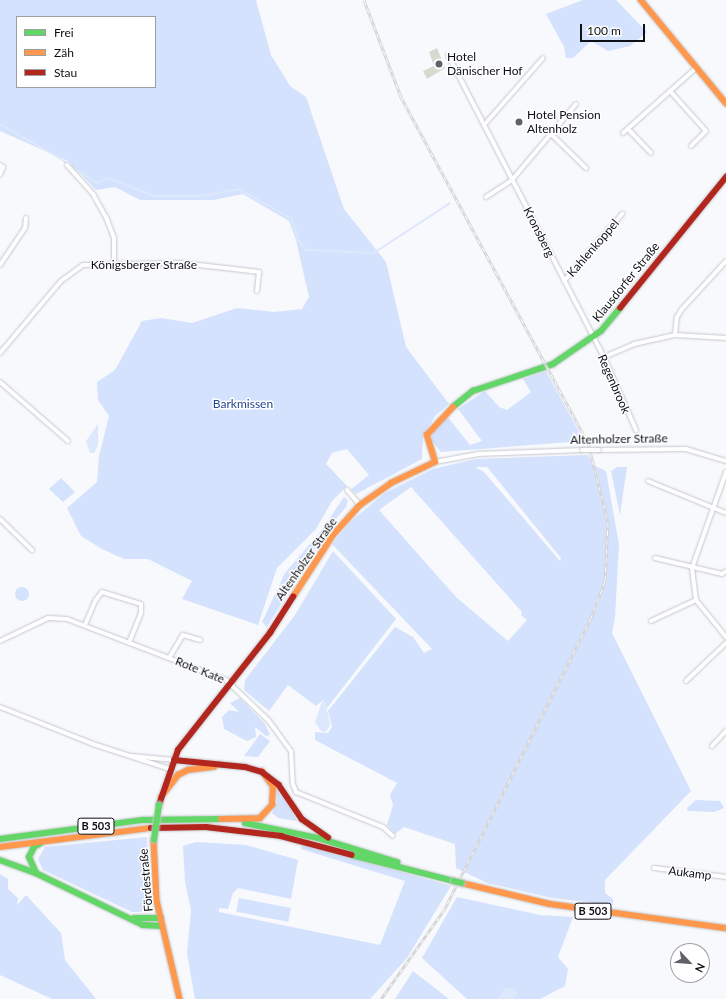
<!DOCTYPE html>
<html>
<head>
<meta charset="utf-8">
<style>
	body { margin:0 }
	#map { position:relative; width:726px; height:999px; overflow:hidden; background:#f7f9fc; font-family:Lato,sans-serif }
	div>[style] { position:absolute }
	.green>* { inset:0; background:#d4e2fe; transform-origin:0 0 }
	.round { border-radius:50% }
	.water>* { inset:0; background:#dee8fc }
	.stream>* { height:1.5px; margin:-0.75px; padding:0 0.75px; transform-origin:0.75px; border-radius:0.75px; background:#dee8fc }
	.building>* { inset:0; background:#d5dbce }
	.roads { filter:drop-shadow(0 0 1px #c6c8cc) drop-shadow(0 0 1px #c6c8cc) }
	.street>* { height:4px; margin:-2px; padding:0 2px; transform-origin:2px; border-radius:2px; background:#fefeff }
	.fast>* { height:5.5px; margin:-2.75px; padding:0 2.75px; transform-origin:2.75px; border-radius:2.75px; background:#63d668 }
	.slow>* { height:5.5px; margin:-2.75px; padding:0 2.75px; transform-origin:2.75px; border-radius:2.75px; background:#ff974d }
	.jam>* { height:5.5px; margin:-2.75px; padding:0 2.75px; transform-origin:2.75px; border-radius:2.75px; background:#b3261e }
	.rail>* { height:3px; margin-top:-1.5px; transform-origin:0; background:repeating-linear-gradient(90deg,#fff 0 4.5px,#d5d6d7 0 9px); box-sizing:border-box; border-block:1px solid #d5d6d7 }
	.bridges { filter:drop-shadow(0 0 1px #c6c8cc) drop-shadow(0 0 1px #c6c8cc) }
	.street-bridge>* { height:4px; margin:-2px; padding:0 2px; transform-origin:2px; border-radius:2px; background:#fefeff }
	.fast-bridge>* { height:5.5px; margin:-2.75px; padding:0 2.75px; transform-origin:2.75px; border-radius:2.75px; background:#63d668 }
	.dots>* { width:11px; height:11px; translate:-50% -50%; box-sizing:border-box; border:2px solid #fff; border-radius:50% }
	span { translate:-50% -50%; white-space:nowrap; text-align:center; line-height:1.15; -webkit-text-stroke:3px #fff; paint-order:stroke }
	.shield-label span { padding:1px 3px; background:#fff; border:1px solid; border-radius:3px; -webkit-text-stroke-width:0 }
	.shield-label { font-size:11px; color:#0d1015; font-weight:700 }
	.poi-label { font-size:12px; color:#0d1015 }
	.left { translate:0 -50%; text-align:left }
	.street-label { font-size:12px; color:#0d1015 }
	.park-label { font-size:12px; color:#264791 }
	.legend { position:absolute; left:16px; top:16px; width:140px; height:72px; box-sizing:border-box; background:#fff; border:1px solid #9e9fa1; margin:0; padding:5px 7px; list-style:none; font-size:12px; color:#0d1015 }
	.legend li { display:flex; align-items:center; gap:8px; height:20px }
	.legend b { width:20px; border:1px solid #9e9fa1 }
	.north { position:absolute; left:670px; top:943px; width:40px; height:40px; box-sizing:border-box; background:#fff; border:1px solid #9e9fa1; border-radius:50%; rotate:116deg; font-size:11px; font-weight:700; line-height:16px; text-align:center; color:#0d1015 }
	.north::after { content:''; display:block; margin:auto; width:14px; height:18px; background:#5f6266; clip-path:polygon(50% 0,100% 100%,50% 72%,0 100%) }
	.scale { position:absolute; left:580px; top:24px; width:65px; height:18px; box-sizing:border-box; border:2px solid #0d1015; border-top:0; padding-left:5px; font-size:12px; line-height:14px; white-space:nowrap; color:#0d1015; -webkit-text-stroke:3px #fff; paint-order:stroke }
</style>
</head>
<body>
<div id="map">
	<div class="green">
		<i style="clip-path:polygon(evenodd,0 0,256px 0,271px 55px,290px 86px,306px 97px,344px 209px,386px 262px,406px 347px,449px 404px,435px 416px,423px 437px,422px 459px,356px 494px,351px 489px,369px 475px,347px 449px,332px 453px,326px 464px,347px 486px,332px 501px,316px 529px,277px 568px,258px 625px,182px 599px,192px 581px,148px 559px,124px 559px,102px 549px,81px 536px,67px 508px,97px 482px,99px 456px,109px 416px,98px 400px,97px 382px,115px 370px,142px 321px,161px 318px,192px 323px,237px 308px,274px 312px,302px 309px,309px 297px,296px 240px,289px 221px,243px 194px,213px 200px,140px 200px,115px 187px,96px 190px,68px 161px,0 131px,0 0,17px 17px,155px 17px,155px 87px,17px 87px,17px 17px)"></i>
		<i style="clip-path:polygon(583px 0,616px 0,647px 32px,630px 46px,608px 51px,591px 41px,573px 58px,566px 58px,564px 47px,546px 14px)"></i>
		<i style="clip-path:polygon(546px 371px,584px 441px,441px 452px,431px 440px,434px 429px,447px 416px,470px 445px,482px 441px,458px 409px,485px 391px,499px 407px,507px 410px,531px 392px,523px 379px)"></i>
		<i style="clip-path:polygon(evenodd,588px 455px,593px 465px,606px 471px,619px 545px,615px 617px,612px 633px,691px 791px,605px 880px,605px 893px,613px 899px,613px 905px,552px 898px,487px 883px,456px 868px,455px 844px,404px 827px,395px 834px,387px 825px,393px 805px,390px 795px,397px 783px,315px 740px,315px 732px,328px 733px,332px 727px,328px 711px,395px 627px,413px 637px,424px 653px,432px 649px,332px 544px,350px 522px,385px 493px,433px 469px,475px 459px,588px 455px,475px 467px,487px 467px,561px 558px,560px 561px,484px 472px,475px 467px,588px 455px,411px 487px,522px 612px,521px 615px,527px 620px,508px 641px,456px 597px,379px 510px,411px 487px)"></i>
		<i style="clip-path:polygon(617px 467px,627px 467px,620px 515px,611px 471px)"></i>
		<i style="clip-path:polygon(61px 478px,75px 492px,63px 502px,49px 489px)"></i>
		<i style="clip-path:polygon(344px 497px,348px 500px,346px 507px,326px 531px,267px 627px,262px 622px,285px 573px,321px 531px)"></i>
		<i style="clip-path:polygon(333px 551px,396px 619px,327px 708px,323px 700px,316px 706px,288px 685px,269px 711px,244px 690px,245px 680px,295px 615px)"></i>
		<i class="round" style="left:15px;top:587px;width:14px;height:14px"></i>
		<i style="clip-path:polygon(240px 698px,265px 724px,270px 735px,266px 736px,255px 727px,256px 737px,247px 741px,224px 729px,222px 717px,229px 710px,239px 712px,230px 703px)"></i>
		<i style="clip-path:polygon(260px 734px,270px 741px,258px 757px,244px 756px)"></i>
		<i style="clip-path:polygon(277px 790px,292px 811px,297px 821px,278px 818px,272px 813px,277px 803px)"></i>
		<i style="clip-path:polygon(696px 800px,720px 801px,724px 808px,714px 812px,688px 811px,687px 808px)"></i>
		<i style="clip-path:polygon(147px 837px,149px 899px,146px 909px,140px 912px,132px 912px,43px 870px,38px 859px,45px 847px)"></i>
		<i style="clip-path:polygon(196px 842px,246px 845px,298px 860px,291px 899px,238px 888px,233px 893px,228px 909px,219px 908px,219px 912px,380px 945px,405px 881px,301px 849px,302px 844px,451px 886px,407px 958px,370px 999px,195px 999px,187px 953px,191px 910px,185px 882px,183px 846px)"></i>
		<i style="clip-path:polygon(0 874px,8px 879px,8px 889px,18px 898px,17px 905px,26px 895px,61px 933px,65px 960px,96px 999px,52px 999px,0 975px)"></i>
		<i style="clip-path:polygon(457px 897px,540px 915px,573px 917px,558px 957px,568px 969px,565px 986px,540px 999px,513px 999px,517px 993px,505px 989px,498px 999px,467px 999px,422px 958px)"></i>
		<i style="left:239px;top:898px;width:53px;height:14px;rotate:11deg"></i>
		<i style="clip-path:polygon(413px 971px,449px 999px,395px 999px)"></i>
	</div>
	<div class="water">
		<i style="clip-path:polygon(98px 424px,98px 445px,94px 453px,90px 453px,86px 441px)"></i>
		<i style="clip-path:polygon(322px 701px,326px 705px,330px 725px,326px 732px,321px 731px,315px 722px)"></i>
		<i style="clip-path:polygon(512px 988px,517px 993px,513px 999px,498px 999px,505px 989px)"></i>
	</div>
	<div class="stream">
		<i style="left:0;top:124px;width:67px;rotate:29.6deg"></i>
		<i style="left:58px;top:157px;width:47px;rotate:33.7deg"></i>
		<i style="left:97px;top:183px;width:13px;rotate:-23deg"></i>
		<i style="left:109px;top:178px;width:48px;rotate:21.8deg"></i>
		<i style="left:154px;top:196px;width:47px"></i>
		<i style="left:201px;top:196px;width:39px;rotate:-10deg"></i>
		<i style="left:239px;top:189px;width:61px;rotate:29.5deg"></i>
		<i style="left:292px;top:219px;width:21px;rotate:73deg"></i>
		<i style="left:298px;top:239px;width:14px;rotate:51deg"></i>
		<i style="left:307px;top:250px;width:67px;rotate:2.6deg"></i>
		<i style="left:374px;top:253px;width:90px;rotate:-33.2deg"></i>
	</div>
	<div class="building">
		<i style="clip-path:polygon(437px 48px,445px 68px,427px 79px,423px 71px,434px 66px,429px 52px)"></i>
	</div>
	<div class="roads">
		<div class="street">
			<i style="left:448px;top:55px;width:340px;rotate:62.7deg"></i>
			<i style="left:604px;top:357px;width:80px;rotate:66.3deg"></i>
			<i style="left:670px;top:91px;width:54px;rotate:48deg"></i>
			<i style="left:706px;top:131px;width:21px;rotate:135deg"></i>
			<i style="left:484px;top:125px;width:89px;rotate:-48.6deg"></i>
			<i style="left:628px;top:129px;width:33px;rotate:46deg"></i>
			<i style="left:623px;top:133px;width:99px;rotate:-41.7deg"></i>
			<i style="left:551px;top:134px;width:49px;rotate:44.2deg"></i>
			<i style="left:0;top:165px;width:4px;rotate:34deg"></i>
			<i style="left:3px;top:167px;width:8px;rotate:113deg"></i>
			<i style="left:67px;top:165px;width:39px;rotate:48deg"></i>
			<i style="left:93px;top:194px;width:26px;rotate:61deg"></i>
			<i style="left:106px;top:217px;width:22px;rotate:69deg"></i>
			<i style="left:114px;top:238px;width:25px;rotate:90deg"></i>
			<i style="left:486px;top:197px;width:31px;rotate:-33deg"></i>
			<i style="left:512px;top:180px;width:99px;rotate:-49.9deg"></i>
			<i style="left:0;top:265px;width:45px;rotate:-56deg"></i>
			<i style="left:25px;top:228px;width:10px;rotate:-84deg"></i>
			<i style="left:564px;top:281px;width:89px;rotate:-49.1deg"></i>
			<i style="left:675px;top:335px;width:18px;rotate:-84deg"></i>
			<i style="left:677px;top:317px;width:9px;rotate:-58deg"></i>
			<i style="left:682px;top:309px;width:65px;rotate:-47.5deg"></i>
			<i style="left:0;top:353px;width:94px;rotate:-49.7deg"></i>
			<i style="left:61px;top:281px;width:27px;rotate:-36deg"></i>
			<i style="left:83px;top:265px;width:99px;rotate:-1.2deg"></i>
			<i style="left:182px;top:263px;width:78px;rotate:6.7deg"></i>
			<i style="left:259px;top:272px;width:19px;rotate:96deg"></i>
			<i style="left:604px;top:357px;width:33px;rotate:-23deg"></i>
			<i style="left:634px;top:344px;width:42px;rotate:-12.4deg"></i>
			<i style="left:675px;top:335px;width:51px;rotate:3.4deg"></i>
			<i style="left:0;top:382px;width:90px;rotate:40.9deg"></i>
			<i style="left:599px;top:450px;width:87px;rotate:-0.7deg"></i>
			<i style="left:686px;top:449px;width:42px;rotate:16.7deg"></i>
			<i style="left:435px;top:462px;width:44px;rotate:-10.5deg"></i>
			<i style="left:478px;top:454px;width:104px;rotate:-2.2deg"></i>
			<i style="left:726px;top:472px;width:102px;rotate:109.5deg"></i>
			<i style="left:692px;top:568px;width:32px;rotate:83deg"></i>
			<i style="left:696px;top:600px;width:48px;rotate:51deg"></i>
			<i style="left:648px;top:481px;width:84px;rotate:22.3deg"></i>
			<i style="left:347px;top:490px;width:20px;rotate:49deg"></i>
			<i style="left:0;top:519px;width:45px;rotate:44.1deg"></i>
			<i style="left:655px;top:558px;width:69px;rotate:13.4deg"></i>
			<i style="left:722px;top:574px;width:5px;rotate:-37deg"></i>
			<i style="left:651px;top:621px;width:50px;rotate:-25deg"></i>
			<i style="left:85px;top:625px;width:26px;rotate:-67deg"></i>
			<i style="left:95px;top:601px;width:11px;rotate:-52deg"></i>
			<i style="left:102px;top:592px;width:41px;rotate:17.1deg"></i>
			<i style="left:141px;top:604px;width:9px;rotate:90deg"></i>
			<i style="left:141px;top:613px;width:32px;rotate:112deg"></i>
			<i style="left:0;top:641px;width:53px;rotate:-25.6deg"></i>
			<i style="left:48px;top:618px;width:19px;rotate:3deg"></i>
			<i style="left:67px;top:619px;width:170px;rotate:21deg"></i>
			<i style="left:226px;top:680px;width:59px;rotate:43.6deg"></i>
			<i style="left:269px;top:721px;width:37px;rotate:54deg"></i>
			<i style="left:291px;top:751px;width:33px;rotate:87deg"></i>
			<i style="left:293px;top:784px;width:9px;rotate:69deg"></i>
			<i style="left:296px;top:792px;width:94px;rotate:21.9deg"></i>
			<i style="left:383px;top:827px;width:13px;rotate:42deg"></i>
			<i style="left:169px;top:658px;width:27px;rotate:-59deg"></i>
			<i style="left:183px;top:635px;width:18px;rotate:16deg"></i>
			<i style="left:686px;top:681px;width:55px;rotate:-43.5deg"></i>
			<i style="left:0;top:707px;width:100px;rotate:21.7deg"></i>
			<i style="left:93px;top:744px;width:81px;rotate:18deg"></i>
			<i style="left:712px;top:746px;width:21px;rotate:-47deg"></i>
			<i style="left:131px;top:756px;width:43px;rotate:5.3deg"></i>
			<i style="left:654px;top:868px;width:73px;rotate:7.1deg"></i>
		</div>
		<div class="fast">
			<i style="left:453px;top:407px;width:26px;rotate:-39deg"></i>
			<i style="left:473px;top:391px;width:84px;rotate:-18.6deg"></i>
			<i style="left:553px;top:364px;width:58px;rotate:-34.5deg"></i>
			<i style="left:601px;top:331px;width:30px;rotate:-50deg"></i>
			<i style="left:245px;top:823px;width:75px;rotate:11.6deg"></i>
			<i style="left:318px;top:838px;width:83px;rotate:16.9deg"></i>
			<i style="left:0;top:839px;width:144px;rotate:-7.6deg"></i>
			<i style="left:143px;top:820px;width:78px;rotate:-0.7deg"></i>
			<i style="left:352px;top:855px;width:105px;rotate:14.3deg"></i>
			<i style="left:0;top:860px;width:38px;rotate:20deg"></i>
			<i style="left:36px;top:873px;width:119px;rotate:25.9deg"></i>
			<i style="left:143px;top:925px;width:19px;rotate:3deg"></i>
			<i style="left:36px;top:873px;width:17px;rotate:-114deg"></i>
			<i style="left:29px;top:857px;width:11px;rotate:-63deg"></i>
			<i style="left:34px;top:847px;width:8px;rotate:-30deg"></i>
			<i style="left:134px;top:918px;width:27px"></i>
		</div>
		<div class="slow">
			<i style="left:641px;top:0;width:134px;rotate:50.5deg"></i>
			<i style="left:293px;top:597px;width:74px;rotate:-57.2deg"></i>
			<i style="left:333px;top:535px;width:40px;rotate:-48deg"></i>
			<i style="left:360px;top:505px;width:38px;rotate:-35deg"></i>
			<i style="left:391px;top:483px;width:49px;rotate:-25.5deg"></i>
			<i style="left:435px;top:462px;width:28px;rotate:-107deg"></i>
			<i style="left:427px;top:435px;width:38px;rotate:-47deg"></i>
			<i style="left:161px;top:797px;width:28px;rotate:-52deg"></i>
			<i style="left:178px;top:775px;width:11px;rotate:-27deg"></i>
			<i style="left:188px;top:770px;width:26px;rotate:-7deg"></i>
			<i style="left:221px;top:819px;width:39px;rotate:-1deg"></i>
			<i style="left:260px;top:818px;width:18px;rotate:-47deg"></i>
			<i style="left:272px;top:805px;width:18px;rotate:-87deg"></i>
			<i style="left:273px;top:787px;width:19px;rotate:-126deg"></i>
			<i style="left:154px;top:840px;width:61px;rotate:87.2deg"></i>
			<i style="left:157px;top:901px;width:101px;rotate:76.8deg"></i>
			<i style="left:0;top:847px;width:152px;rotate:-7.2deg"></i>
			<i style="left:462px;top:883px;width:90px;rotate:13.4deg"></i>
			<i style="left:550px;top:904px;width:178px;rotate:7.8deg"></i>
		</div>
		<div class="jam">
			<i style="left:620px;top:308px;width:169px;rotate:-51deg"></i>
			<i style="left:174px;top:760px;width:71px;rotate:5.6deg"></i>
			<i style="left:245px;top:767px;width:18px;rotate:16deg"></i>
			<i style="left:262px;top:772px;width:21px;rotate:37deg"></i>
			<i style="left:279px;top:785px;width:41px;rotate:55.9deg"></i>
			<i style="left:302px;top:819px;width:32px;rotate:35deg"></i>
			<i style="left:159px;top:805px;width:58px;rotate:-70.9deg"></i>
			<i style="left:178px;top:750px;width:149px;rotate:-51.8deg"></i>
			<i style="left:270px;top:633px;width:43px;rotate:-57.4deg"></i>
			<i style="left:151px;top:828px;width:55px;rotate:-1deg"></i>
			<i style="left:206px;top:827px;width:76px;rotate:6.8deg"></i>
			<i style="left:281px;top:836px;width:73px;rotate:15deg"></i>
		</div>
	</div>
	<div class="rail">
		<i style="left:364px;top:0;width:104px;rotate:69.1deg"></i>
		<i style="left:401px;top:97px;width:393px;rotate:61.6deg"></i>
		<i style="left:588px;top:443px;width:81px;rotate:75.8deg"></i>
		<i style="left:608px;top:522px;width:59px;rotate:92.9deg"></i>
		<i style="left:605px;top:581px;width:40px;rotate:111deg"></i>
		<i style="left:591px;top:618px;width:327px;rotate:116.7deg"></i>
		<i style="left:444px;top:910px;width:109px;rotate:125.3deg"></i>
	</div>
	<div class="bridges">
		<div class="street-bridge">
			<i style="left:582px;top:450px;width:17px"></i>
		</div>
		<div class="fast-bridge">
			<i style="left:154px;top:840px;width:35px;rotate:-82deg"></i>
			<i style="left:454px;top:881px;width:8px;rotate:14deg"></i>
		</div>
	</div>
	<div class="dots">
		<i style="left:439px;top:64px;background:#5f6266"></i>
		<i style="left:519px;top:122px;background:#5f6266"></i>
	</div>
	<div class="shield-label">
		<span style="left:96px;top:826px">B 503</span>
		<span style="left:593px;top:911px">B 503</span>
	</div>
	<div class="poi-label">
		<span class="left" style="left:447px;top:64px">Hotel<br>Dänischer Hof</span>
		<span class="left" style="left:527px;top:122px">Hotel Pension<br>Altenholz</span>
	</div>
	<div class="street-label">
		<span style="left:539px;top:232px;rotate:63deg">Kronsberg</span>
		<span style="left:593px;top:248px;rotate:-49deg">Kahlenkoppel</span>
		<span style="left:144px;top:265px">Königsberger Straße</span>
		<span style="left:626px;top:282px;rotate:-51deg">Klausdorfer Straße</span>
		<span style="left:614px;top:384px;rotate:66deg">Regenbrook</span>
		<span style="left:619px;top:439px;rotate:-1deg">Altenholzer Straße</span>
		<span style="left:306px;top:559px;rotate:-55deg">Altenholzer Straße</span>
		<span style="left:200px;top:670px;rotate:22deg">Rote Kate</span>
		<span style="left:690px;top:873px;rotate:7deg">Aukamp</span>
		<span style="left:146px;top:880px;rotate:-95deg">Fördestraße</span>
	</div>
	<div class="park-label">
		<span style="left:243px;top:404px">Barkmissen</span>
	</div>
	<ul class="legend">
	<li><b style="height:5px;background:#63d668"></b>Frei</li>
	<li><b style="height:5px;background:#ff974d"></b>Zäh</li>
	<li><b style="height:5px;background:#b3261e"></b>Stau</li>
	</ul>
	<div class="north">N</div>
	<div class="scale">100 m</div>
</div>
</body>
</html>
